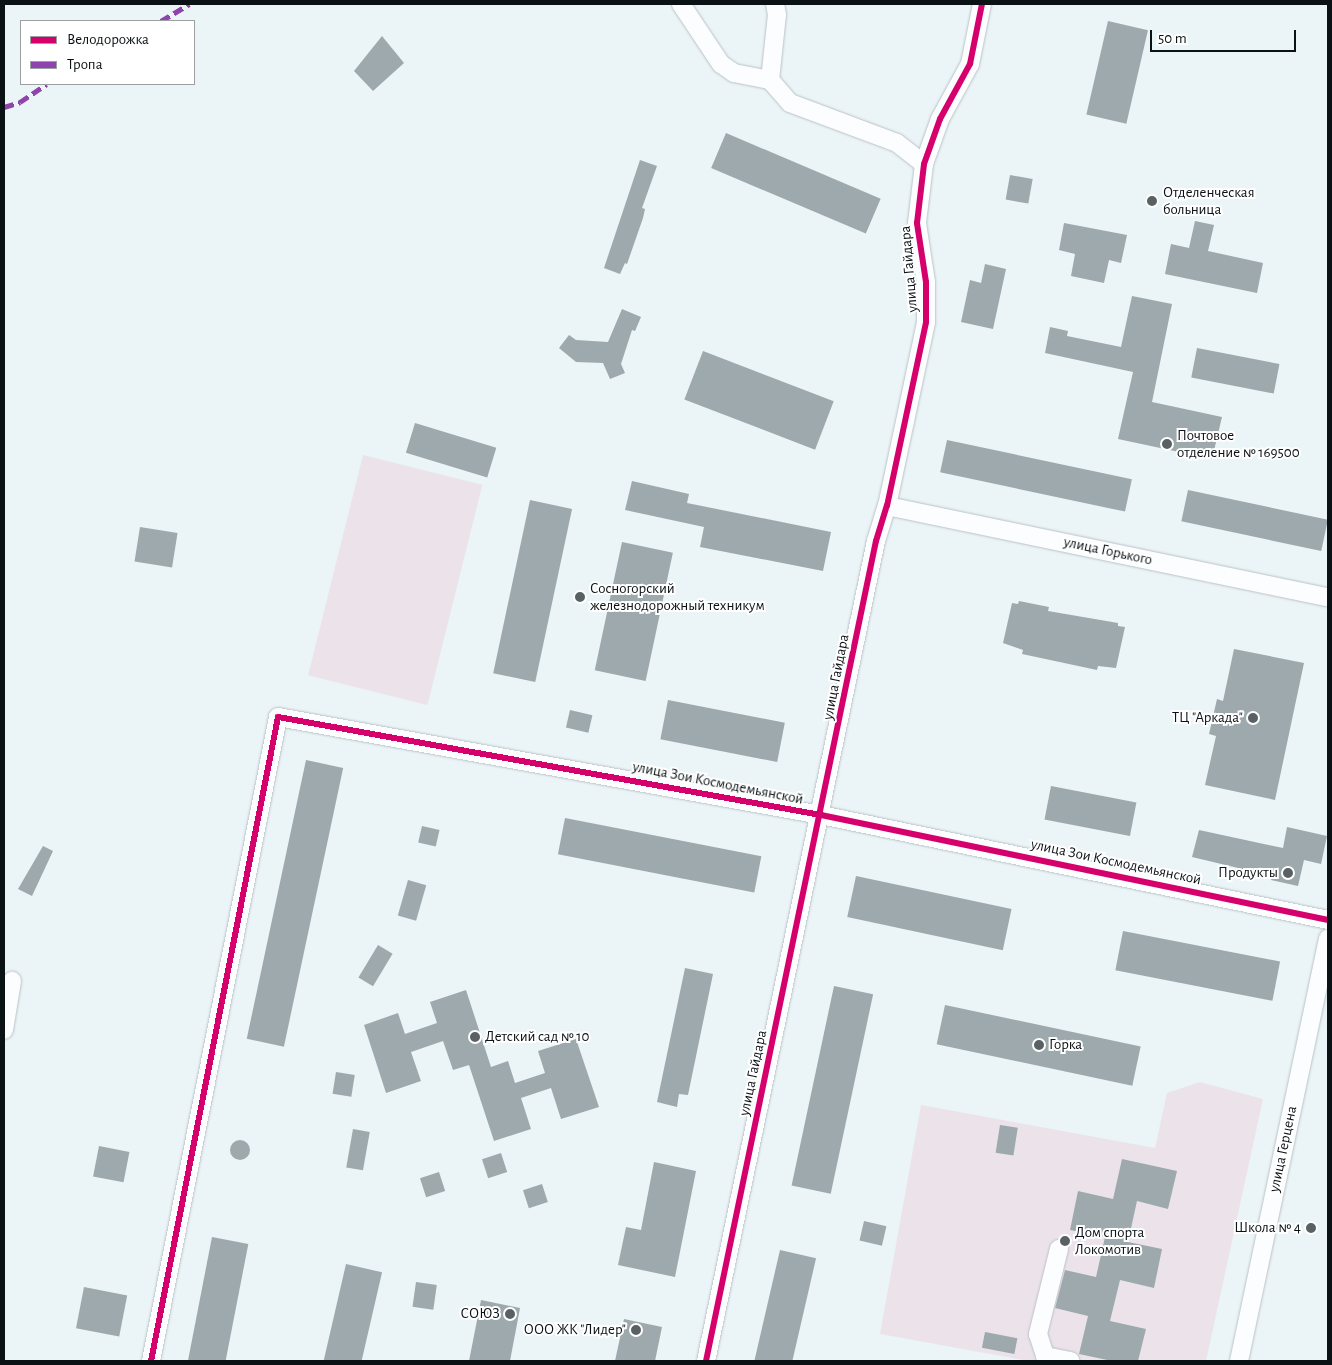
<!DOCTYPE html>
<html>
<head>
<meta charset="utf-8">
<style>
	body { margin:0 }
	#map { position:relative; width:1332px; height:1365px; overflow:hidden; background:#ebf4f7; font-family:"Alegreya Sans",sans-serif }
	div>[style] { position:absolute }
	.green>* { inset:0; background:#ece3ea; transform-origin:0 0 }
	.building>* { inset:0; background:#9da9ac; transform-origin:0 0 }
	.round { border-radius:50% }
	.roads { filter:drop-shadow(0 0 1px #bac2c5) drop-shadow(0 0 1px #bac2c5) }
	.street>* { height:18px; margin:-9px; padding:0 9px; transform-origin:9px; border-radius:9px; background:#fcfdfe }
	.quiet>* { height:5px; margin-top:-2.5px; transform-origin:0; background:repeating-linear-gradient(90deg,#8e44ad 0 10px,transparent 0 15px) }
	.cycleway>* { height:6px; margin:-3px; padding:0 3px; transform-origin:3px; border-radius:3px; background:#d6006c }
	.dots>* { width:14px; height:14px; translate:-50% -50%; box-sizing:border-box; border:2px solid #fff; border-radius:50% }
	span { translate:-50% -50%; white-space:nowrap; text-align:center; line-height:1.15; -webkit-text-stroke:4px #fff; paint-order:stroke }
	.poi-label { font-size:15px; color:#0b1215 }
	.left { translate:0 -50%; text-align:left }
	.right { translate:-100% -50%; text-align:right }
	.street-label { font-size:15px; color:#0b1215 }
	.frame { position:absolute; inset:0; border:5px solid #0b1215; pointer-events:none }
	.legend { position:absolute; left:20px; top:20px; width:175px; height:65px; box-sizing:border-box; background:#fff; border:1px solid #9da0a1; margin:0; padding:6px 9px; list-style:none; font-size:15px; color:#0b1215 }
	.legend li { display:flex; align-items:center; gap:10px; height:25px }
	.legend b { width:25px; border:1px solid #9da0a1 }
	.scale { position:absolute; left:1150px; top:30px; width:146px; height:22px; box-sizing:border-box; border:2px solid #0b1215; border-top:0; padding-left:6px; font-size:15px; line-height:18px; white-space:nowrap; color:#0b1215; -webkit-text-stroke:4px #fff; paint-order:stroke }
</style>
</head>
<body>
<div id="map">
	<div class="green">
		<i style="left:363px;top:455px;width:123px;height:227px;rotate:14deg"></i>
		<i style="clip-path:polygon(1200px 1082px,1263px 1099px,1206px 1361px,1029px 1361px,880px 1334px,921px 1105px,1155px 1148px,1167px 1093px)"></i>
	</div>
	<div class="building">
		<i style="left:1108px;top:21px;width:41px;height:96px;rotate:13deg"></i>
		<i style="clip-path:polygon(382px 36px,404px 63px,373px 91px,354px 71px)"></i>
		<i style="left:726px;top:133px;width:168px;height:38px;rotate:23deg"></i>
		<i style="clip-path:polygon(640px 160px,657px 166px,642px 208px,645px 209px,643px 218px,627px 264px,625px 263px,620px 274px,604px 268px)"></i>
		<i style="left:1010px;top:175px;width:23px;height:25px;rotate:10deg"></i>
		<i style="clip-path:polygon(1195px 221px,1214px 225px,1208px 251px,1263px 263px,1257px 293px,1165px 274px,1171px 244px,1189px 248px)"></i>
		<i style="clip-path:polygon(1064px 223px,1127px 235px,1121px 263px,1109px 260px,1104px 283px,1071px 276px,1075px 254px,1059px 250px)"></i>
		<i style="clip-path:polygon(985px 264px,1006px 269px,993px 329px,961px 322px,970px 280px,981px 283px)"></i>
		<i style="clip-path:polygon(1132px 296px,1172px 304px,1152px 402px,1222px 417px,1212px 459px,1118px 439px,1133px 372px,1045px 353px,1050px 327px,1068px 331px,1067px 336px,1121px 347px)"></i>
		<i style="clip-path:polygon(622px 309px,641px 317px,635px 331px,632px 330px,621px 364px,625px 373px,610px 379px,603px 363px,576px 362px,559px 348px,569px 335px,576px 340px,608px 342px)"></i>
		<i style="left:1197px;top:348px;width:84px;height:30px;rotate:11deg"></i>
		<i style="left:703px;top:351px;width:140px;height:52px;rotate:21deg"></i>
		<i style="left:415px;top:423px;width:85px;height:31px;rotate:17deg"></i>
		<i style="left:947px;top:440px;width:189px;height:33px;rotate:12deg"></i>
		<i style="clip-path:polygon(632px 481px,689px 494px,687px 503px,831px 532px,823px 571px,700px 547px,704px 527px,625px 510px)"></i>
		<i style="left:1188px;top:490px;width:143px;height:32px;rotate:12deg"></i>
		<i style="left:530px;top:500px;width:43px;height:177px;rotate:12deg"></i>
		<i style="left:140px;top:527px;width:38px;height:35px;rotate:9deg"></i>
		<i style="left:622px;top:542px;width:52px;height:131px;rotate:12deg"></i>
		<i style="clip-path:polygon(1019px 601px,1049px 607px,1048px 611px,1118px 623px,1118px 626px,1125px 627px,1116px 668px,1098px 666px,1097px 670px,1022px 654px,1023px 650px,1003px 643px,1012px 603px,1018px 604px)"></i>
		<i style="clip-path:polygon(1234px 649px,1304px 663px,1275px 800px,1205px 785px,1216px 736px,1209px 734px,1217px 699px,1223px 701px)"></i>
		<i style="left:668px;top:700px;width:119px;height:40px;rotate:11deg"></i>
		<i style="left:570px;top:710px;width:23px;height:18px;rotate:13deg"></i>
		<i style="left:306px;top:760px;width:38px;height:285px;rotate:12deg"></i>
		<i style="left:1051px;top:786px;width:87px;height:34px;rotate:11deg"></i>
		<i style="left:565px;top:818px;width:200px;height:37px;rotate:11deg"></i>
		<i style="left:422px;top:826px;width:18px;height:17px;rotate:13deg"></i>
		<i style="clip-path:polygon(1287px 827px,1327px 836px,1321px 864px,1304px 860px,1298px 886px,1271px 880px,1272px 876px,1192px 857px,1199px 830px,1283px 848px)"></i>
		<i style="clip-path:polygon(43px 846px,53px 851px,32px 896px,18px 889px)"></i>
		<i style="left:856px;top:876px;width:159px;height:42px;rotate:12deg"></i>
		<i style="left:408px;top:880px;width:19px;height:37px;rotate:16deg"></i>
		<i style="left:1123px;top:931px;width:160px;height:40px;rotate:11deg"></i>
		<i style="left:378px;top:945px;width:17px;height:38px;rotate:31deg"></i>
		<i style="clip-path:polygon(685px 968px,713px 974px,688px 1095px,679px 1094px,677px 1107px,657px 1102px)"></i>
		<i style="left:834px;top:986px;width:40px;height:204px;rotate:12deg"></i>
		<i style="clip-path:polygon(466px 990px,491px 1067px,508px 1061px,515px 1083px,545px 1073px,538px 1051px,576px 1039px,599px 1107px,561px 1119px,551px 1088px,521px 1098px,531px 1129px,494px 1141px,469px 1065px,453px 1070px,443px 1041px,411px 1052px,421px 1081px,386px 1093px,364px 1025px,398px 1013px,405px 1034px,437px 1023px,430px 1002px)"></i>
		<i style="left:945px;top:1005px;width:200px;height:40px;rotate:12deg"></i>
		<i style="left:336px;top:1072px;width:19px;height:22px;rotate:9deg"></i>
		<i style="left:1000px;top:1125px;width:18px;height:28px;rotate:9deg"></i>
		<i style="left:353px;top:1129px;width:17px;height:39px;rotate:10deg"></i>
		<i class="round" style="left:230px;top:1140px;width:20px;height:20px"></i>
		<i style="left:99px;top:1146px;width:31px;height:31px;rotate:11deg"></i>
		<i style="left:501px;top:1153px;width:20px;height:20px;rotate:72deg"></i>
		<i style="clip-path:polygon(1122px 1159px,1177px 1171px,1168px 1209px,1137px 1201px,1128px 1242px,1162px 1249px,1154px 1288px,1120px 1280px,1110px 1321px,1146px 1329px,1138px 1361px,1112px 1361px,1079px 1354px,1088px 1316px,1055px 1308px,1065px 1270px,1096px 1277px,1105px 1237px,1070px 1230px,1078px 1191px,1113px 1199px)"></i>
		<i style="clip-path:polygon(654px 1162px,696px 1171px,675px 1277px,618px 1265px,626px 1227px,641px 1230px)"></i>
		<i style="left:439px;top:1172px;width:20px;height:20px;rotate:72deg"></i>
		<i style="left:542px;top:1184px;width:19px;height:20px;rotate:72deg"></i>
		<i style="left:864px;top:1221px;width:23px;height:20px;rotate:13deg"></i>
		<i style="left:212px;top:1237px;width:37px;height:126px;rotate:11deg"></i>
		<i style="left:780px;top:1250px;width:37px;height:114px;rotate:13deg"></i>
		<i style="left:346px;top:1264px;width:37px;height:99px;rotate:13deg"></i>
		<i style="left:416px;top:1282px;width:21px;height:25px;rotate:8deg"></i>
		<i style="left:84px;top:1287px;width:44px;height:42px;rotate:11deg"></i>
		<i style="clip-path:polygon(481px 1300px,520px 1308px,510px 1361px,469px 1361px)"></i>
		<i style="clip-path:polygon(624px 1319px,662px 1327px,655px 1361px,615px 1361px)"></i>
		<i style="left:985px;top:1332px;width:33px;height:16px;rotate:11deg"></i>
	</div>
	<div class="roads">
		<div class="street">
			<i style="left:681px;top:4px;width:72px;rotate:56.3deg"></i>
			<i style="left:721px;top:64px;width:16px;rotate:35deg"></i>
			<i style="left:734px;top:73px;width:37px;rotate:11deg"></i>
			<i style="left:770px;top:80px;width:30px;rotate:49deg"></i>
			<i style="left:790px;top:103px;width:114px;rotate:20.5deg"></i>
			<i style="left:897px;top:143px;width:34px;rotate:38deg"></i>
			<i style="left:770px;top:80px;width:65px;rotate:-83.9deg"></i>
			<i style="left:777px;top:15px;width:11px;rotate:-100deg"></i>
			<i style="left:887px;top:506px;width:450px;rotate:11.7deg"></i>
			<i style="left:4px;top:1030px;width:50px;rotate:-80.7deg"></i>
			<i style="left:1059px;top:1249px;width:88px;rotate:103.9deg"></i>
			<i style="left:1038px;top:1334px;width:23px;rotate:72deg"></i>
			<i style="left:1045px;top:1356px;width:26px;rotate:11deg"></i>
			<i style="left:151px;top:1361px;width:656px;rotate:-78.84deg"></i>
			<i style="left:278px;top:717px;width:552px;rotate:10.23deg"></i>
			<i style="left:821px;top:815px;width:518px;rotate:11.7deg"></i>
			<i style="left:706px;top:1361px;width:837px;rotate:-78.29deg"></i>
			<i style="left:876px;top:541px;width:37px;rotate:-73deg"></i>
			<i style="left:887px;top:506px;width:188px;rotate:-78deg"></i>
			<i style="left:926px;top:322px;width:40px;rotate:-90deg"></i>
			<i style="left:926px;top:282px;width:60px;rotate:-98.7deg"></i>
			<i style="left:917px;top:223px;width:59px;rotate:-83.2deg"></i>
			<i style="left:924px;top:164px;width:48px;rotate:-70.4deg"></i>
			<i style="left:940px;top:119px;width:63px;rotate:-61.4deg"></i>
			<i style="left:970px;top:64px;width:61px;rotate:-78.7deg"></i>
			<i style="left:1239px;top:1361px;width:432px;rotate:-78.1deg"></i>
		</div>
	</div>
	<div class="quiet">
		<i style="left:161px;top:21px;width:33px;rotate:-31deg"></i>
		<i style="left:4px;top:107px;width:17px;rotate:-17deg"></i>
		<i style="left:20px;top:102px;width:32px;rotate:-34deg"></i>
	</div>
	<div class="cycleway">
		<i style="left:151px;top:1361px;width:656px;rotate:-78.84deg"></i>
		<i style="left:278px;top:717px;width:552px;rotate:10.23deg"></i>
		<i style="left:821px;top:815px;width:518px;rotate:11.7deg"></i>
		<i style="left:706px;top:1361px;width:837px;rotate:-78.29deg"></i>
		<i style="left:876px;top:541px;width:37px;rotate:-73deg"></i>
		<i style="left:887px;top:506px;width:188px;rotate:-78deg"></i>
		<i style="left:926px;top:322px;width:40px;rotate:-90deg"></i>
		<i style="left:926px;top:282px;width:60px;rotate:-98.7deg"></i>
		<i style="left:917px;top:223px;width:59px;rotate:-83.2deg"></i>
		<i style="left:924px;top:164px;width:48px;rotate:-70.4deg"></i>
		<i style="left:940px;top:119px;width:63px;rotate:-61.4deg"></i>
		<i style="left:970px;top:64px;width:61px;rotate:-78.7deg"></i>
	</div>
	<div class="dots">
		<i style="left:1152px;top:201px;background:#596164"></i>
		<i style="left:1167px;top:444px;background:#596164"></i>
		<i style="left:580px;top:597px;background:#596164"></i>
		<i style="left:1253px;top:718px;background:#596164"></i>
		<i style="left:1288px;top:873px;background:#596164"></i>
		<i style="left:475px;top:1037px;background:#596164"></i>
		<i style="left:1039px;top:1045px;background:#596164"></i>
		<i style="left:1311px;top:1228px;background:#596164"></i>
		<i style="left:1065px;top:1241px;background:#596164"></i>
		<i style="left:510px;top:1314px;background:#596164"></i>
		<i style="left:636px;top:1330px;background:#596164"></i>
	</div>
	<div class="poi-label">
		<span class="left" style="left:1163px;top:201px">Отделенческая<br>больница</span>
		<span class="left" style="left:1177px;top:444px">Почтовое<br>отделение № 169500</span>
		<span class="left" style="left:590px;top:597px">Сосногорский<br>железнодорожный техникум</span>
		<span class="right" style="left:1243px;top:718px">ТЦ "Аркада"</span>
		<span class="right" style="left:1278px;top:873px">Продукты</span>
		<span class="left" style="left:485px;top:1037px">Детский сад № 10</span>
		<span class="left" style="left:1049px;top:1045px">Горка</span>
		<span class="right" style="left:1301px;top:1228px">Школа № 4</span>
		<span class="left" style="left:1075px;top:1241px">Дом спорта<br>Локомотив</span>
		<span class="right" style="left:500px;top:1314px">СОЮЗ</span>
		<span class="right" style="left:626px;top:1330px">ООО ЖК "Лидер"</span>
	</div>
	<div class="street-label">
		<span style="left:909px;top:269px;rotate:-95deg">улица Гайдара</span>
		<span style="left:1108px;top:551px;rotate:12deg">улица Горького</span>
		<span style="left:836px;top:677px;rotate:-79deg">улица Гайдара</span>
		<span style="left:718px;top:783px;rotate:11deg">улица Зои Космодемьянской</span>
		<span style="left:1116px;top:862px;rotate:12deg">улица Зои Космодемьянской</span>
		<span style="left:753px;top:1073px;rotate:-78deg">улица Гайдара</span>
		<span style="left:1283px;top:1149px;rotate:-78deg">улица Герцена</span>
	</div>
	<div class="frame"></div>
	<ul class="legend">
	<li><b style="height:6px;background:#d6006c"></b>Велодорожка</li>
	<li><b style="height:6px;background:#8e44ad"></b>Тропа</li>
	</ul>
	<div class="scale">50 m</div>
</div>
</body>
</html>
